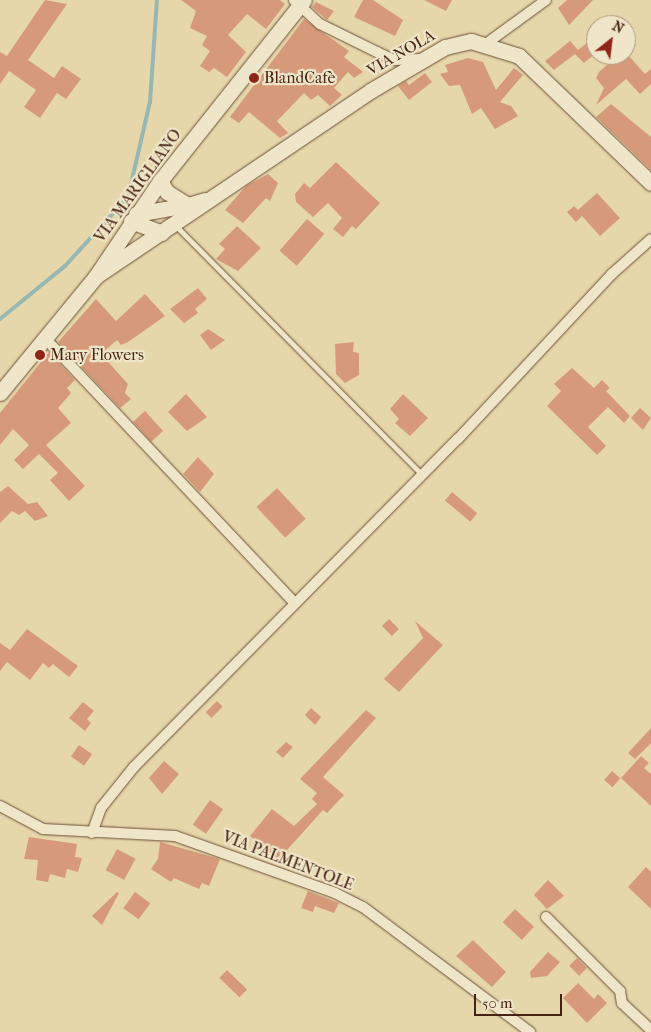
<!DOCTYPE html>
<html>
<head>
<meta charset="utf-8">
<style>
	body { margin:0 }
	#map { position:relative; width:651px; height:1032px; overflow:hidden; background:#e6d7aa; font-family:"IM FELL French Canon",serif }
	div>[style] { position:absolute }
	.stream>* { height:4px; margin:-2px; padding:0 2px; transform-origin:2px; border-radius:2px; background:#97b8b0 }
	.building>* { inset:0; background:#d69a7b; transform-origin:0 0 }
	.roads { filter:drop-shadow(0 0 1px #6d4f38) drop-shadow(0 0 1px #6d4f38) }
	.lane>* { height:5px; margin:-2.5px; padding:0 2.5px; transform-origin:2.5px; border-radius:2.5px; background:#efe5c8 }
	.street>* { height:10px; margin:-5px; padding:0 5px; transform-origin:5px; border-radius:5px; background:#efe5c8 }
	.secondary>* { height:15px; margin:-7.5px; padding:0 7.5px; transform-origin:7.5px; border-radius:7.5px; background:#efe5c8 }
	.dots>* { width:14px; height:14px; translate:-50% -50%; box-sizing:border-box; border:2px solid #efe5c8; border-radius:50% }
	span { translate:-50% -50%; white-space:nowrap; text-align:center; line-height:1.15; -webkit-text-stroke:4.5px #efe5c8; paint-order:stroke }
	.street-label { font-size:16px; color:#452212 }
	.poi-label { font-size:16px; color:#452212 }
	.left { translate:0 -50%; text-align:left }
	.north { position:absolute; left:586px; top:15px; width:50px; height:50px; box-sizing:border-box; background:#efe5c8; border:1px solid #ab977f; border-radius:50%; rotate:29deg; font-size:14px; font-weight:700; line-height:20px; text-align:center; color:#452212 }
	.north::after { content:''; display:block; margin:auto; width:18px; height:22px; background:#8f2418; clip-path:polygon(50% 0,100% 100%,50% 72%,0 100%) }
	.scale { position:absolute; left:474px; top:994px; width:88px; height:22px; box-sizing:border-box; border:2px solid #452212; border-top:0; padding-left:6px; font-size:15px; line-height:18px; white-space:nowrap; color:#452212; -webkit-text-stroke:4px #efe5c8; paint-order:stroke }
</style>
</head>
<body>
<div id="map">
	<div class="stream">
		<i style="left:0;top:319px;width:84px;rotate:-39.2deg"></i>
		<i style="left:65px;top:266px;width:93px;rotate:-47.6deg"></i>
		<i style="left:128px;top:197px;width:98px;rotate:-77deg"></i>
		<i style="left:150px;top:102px;width:102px;rotate:-86.1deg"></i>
	</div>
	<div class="building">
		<i style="clip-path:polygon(45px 0,67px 4px,28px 60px,54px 78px,62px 66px,81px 79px,66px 99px,57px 93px,40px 118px,24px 107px,36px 90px,9px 71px,0 84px,0 52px,7px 56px)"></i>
		<i style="clip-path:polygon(181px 0,280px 0,285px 4px,266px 29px,247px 14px,228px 35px,246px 52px,227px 77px,214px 68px,209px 72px,200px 66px,210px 51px,202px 45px,207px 36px,190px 28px,196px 11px)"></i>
		<i style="clip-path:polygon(363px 0,373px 0,403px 20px,395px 36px,354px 17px)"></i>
		<i style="clip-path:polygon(424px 0,452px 0,446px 11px)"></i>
		<i style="clip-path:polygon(567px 0,593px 0,569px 25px,558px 8px)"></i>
		<i style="clip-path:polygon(316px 2px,334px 11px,327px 20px,312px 7px)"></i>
		<i style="clip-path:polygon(304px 19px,349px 51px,344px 57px,363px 72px,354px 78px,348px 72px,334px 88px,342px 95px,330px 106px,318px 95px,311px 100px,304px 93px,277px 121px,288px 133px,280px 138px,249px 112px,239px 123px,230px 117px)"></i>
		<i style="clip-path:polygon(596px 36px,596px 53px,584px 63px,575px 54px,554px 70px,545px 61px,570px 41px,578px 50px)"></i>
		<i style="clip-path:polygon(618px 55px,628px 55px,645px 74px,651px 69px,651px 84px,640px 94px,626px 79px,596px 105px,604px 88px,596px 78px,599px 72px)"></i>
		<i style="clip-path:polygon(468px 58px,483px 62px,496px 90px,514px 68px,523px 75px,500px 102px,511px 106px,518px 116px,495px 129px,481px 108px,472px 114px,460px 85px,449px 86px,440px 74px,448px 72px,445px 65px)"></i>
		<i style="clip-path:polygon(425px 73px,432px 82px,409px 100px,398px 86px,406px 81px,409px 85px)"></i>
		<i style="clip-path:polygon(611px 104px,651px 137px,651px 170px,596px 117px)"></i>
		<i style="clip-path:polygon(336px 162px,380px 203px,356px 229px,352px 226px,343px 237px,333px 229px,342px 218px,328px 203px,313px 217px,296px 202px,295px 194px,304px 183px,310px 188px)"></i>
		<i style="clip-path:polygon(268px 174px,278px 183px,270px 201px,266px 198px,243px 223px,225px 210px,246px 186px)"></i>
		<i style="clip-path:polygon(597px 193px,620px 218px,600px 236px,582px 216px,576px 222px,567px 212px,574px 206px,578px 210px)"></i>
		<i style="left:307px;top:219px;width:23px;height:42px;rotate:41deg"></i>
		<i style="clip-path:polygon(237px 226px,261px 248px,238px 271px,216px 259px,225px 249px,219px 244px)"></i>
		<i style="clip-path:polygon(198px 288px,207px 299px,195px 309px,198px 313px,184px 323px,170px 309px)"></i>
		<i style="clip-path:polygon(145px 294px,165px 316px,128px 342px,121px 345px,117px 340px,101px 354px,128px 384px,125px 393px,131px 399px,120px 408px,58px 342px,96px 299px,116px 321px)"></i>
		<i style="clip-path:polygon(208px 329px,225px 340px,211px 350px,200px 335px)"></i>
		<i style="clip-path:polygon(354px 342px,353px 352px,359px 353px,359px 375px,345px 383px,336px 374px,335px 344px)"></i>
		<i style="clip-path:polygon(49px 352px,75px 380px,67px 388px,71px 393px,58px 408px,71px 423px,46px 445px,85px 486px,69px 501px,50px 480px,58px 473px,39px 454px,23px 469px,14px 460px,29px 445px,13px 429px,0 445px,0 413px)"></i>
		<i style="clip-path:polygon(572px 368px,594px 388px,602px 380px,610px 388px,606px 391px,630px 416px,624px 423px,608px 407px,588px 427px,606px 446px,597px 455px,547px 406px,561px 391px,554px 384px)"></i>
		<i style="clip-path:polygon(186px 394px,207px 417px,187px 431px,168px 412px)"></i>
		<i style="clip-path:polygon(403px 394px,428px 418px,410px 436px,395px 423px,399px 419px,390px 409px)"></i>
		<i style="clip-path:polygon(640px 408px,651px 418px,643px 430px,631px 418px)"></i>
		<i style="left:145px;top:411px;width:27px;height:16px;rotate:48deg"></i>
		<i style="clip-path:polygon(198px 457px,214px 474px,200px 492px,183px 474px)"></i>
		<i style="clip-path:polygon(8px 486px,28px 504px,37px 502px,48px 516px,35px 521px,25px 511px,19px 515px,12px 511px,0 523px,0 492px)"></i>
		<i style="left:277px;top:488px;width:42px;height:28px;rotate:47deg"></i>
		<i style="left:452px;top:492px;width:33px;height:11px;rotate:40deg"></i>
		<i style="left:389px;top:619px;width:14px;height:10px;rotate:45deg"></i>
		<i style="clip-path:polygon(415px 621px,443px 645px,399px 692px,384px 679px,423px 638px)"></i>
		<i style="clip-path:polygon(27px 629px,78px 666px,69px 677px,53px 664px,49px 668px,43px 663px,30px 680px,7px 662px,0 671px,0 643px,10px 650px)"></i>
		<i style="left:217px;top:701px;width:8px;height:16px;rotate:45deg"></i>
		<i style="clip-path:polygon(83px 702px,94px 711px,87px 719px,91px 723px,85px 731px,69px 718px)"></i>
		<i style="clip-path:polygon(311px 708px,321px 717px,315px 725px,305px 715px)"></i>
		<i style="clip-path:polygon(366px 710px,376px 718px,323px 777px,344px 795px,327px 813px,323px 810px,278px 860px,250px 836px,272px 809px,294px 826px,317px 804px,312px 799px,317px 793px,300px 779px)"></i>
		<i style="clip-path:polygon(651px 728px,651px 743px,635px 759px,628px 753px)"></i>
		<i style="clip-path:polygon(286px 742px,293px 747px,283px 758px,276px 752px)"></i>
		<i style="left:79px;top:745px;width:16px;height:14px;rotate:35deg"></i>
		<i style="clip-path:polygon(641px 756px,649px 763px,644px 768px,651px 774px,651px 806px,621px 778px)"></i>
		<i style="clip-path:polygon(164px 761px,179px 774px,162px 794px,149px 778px)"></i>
		<i style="left:612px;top:771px;width:11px;height:12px;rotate:41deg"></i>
		<i style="left:210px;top:800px;width:16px;height:30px;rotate:35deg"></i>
		<i style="clip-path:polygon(29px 837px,77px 844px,75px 857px,82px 858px,78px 872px,67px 869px,65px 878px,50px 874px,48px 882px,36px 880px,38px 860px,24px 859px)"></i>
		<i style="clip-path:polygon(160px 842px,220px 859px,209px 886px,202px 883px,199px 889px,174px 878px,171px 882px,151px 869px,158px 859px)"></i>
		<i style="left:117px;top:849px;width:21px;height:24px;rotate:28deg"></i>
		<i style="clip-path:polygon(646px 867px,651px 872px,651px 909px,628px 887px)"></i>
		<i style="clip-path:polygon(548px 880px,564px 896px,547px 909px,534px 895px)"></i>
		<i style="clip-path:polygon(308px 891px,339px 903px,334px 913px,315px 906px,313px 912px,301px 908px)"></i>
		<i style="clip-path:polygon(117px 892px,119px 893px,102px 925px,92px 916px)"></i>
		<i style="left:135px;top:892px;width:19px;height:20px;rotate:36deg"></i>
		<i style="left:515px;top:909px;width:26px;height:18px;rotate:43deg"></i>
		<i style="clip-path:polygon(473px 940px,506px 972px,492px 987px,456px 956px)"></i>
		<i style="clip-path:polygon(548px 952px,560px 962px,547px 976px,531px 978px,530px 972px)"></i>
		<i style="left:577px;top:958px;width:14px;height:11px;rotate:45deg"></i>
		<i style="left:227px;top:970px;width:28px;height:11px;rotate:44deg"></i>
		<i style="clip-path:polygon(578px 983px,594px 999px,598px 994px,607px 1003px,587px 1023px,563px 998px)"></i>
	</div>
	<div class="roads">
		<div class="lane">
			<i style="left:174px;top:224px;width:353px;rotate:45.3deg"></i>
		</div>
		<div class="street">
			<i style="left:294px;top:0;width:35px;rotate:43deg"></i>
			<i style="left:320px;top:24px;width:64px;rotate:26.2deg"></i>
			<i style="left:377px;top:52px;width:19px;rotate:25deg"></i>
			<i style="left:394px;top:60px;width:27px;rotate:-2deg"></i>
			<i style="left:487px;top:43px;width:73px;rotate:-36.1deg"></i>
			<i style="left:44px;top:337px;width:366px;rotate:46.7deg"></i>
			<i style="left:0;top:806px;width:49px;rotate:28.1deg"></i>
			<i style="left:43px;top:829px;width:132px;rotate:3deg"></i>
			<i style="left:175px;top:836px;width:170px;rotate:19.6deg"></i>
			<i style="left:335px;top:893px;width:31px;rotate:27deg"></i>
			<i style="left:363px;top:907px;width:209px;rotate:36.8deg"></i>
			<i style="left:92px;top:833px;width:27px;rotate:-70deg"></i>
			<i style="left:101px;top:808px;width:53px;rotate:-51.2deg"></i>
			<i style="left:134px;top:767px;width:461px;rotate:-45.4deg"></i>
			<i style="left:458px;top:439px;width:226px;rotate:-47deg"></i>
			<i style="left:612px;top:274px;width:52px;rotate:-41.9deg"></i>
			<i style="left:546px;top:917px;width:105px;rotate:45deg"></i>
			<i style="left:620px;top:991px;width:12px;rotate:81deg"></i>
			<i style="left:622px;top:1003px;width:40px;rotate:43deg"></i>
		</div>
		<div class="secondary">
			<i style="left:160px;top:181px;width:13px;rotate:58deg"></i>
			<i style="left:167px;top:192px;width:25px;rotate:32deg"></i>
			<i style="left:188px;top:205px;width:18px;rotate:-16deg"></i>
			<i style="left:136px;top:214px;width:53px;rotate:-9.8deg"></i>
			<i style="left:131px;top:221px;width:33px;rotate:21deg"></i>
			<i style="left:96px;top:276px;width:331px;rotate:-34deg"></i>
			<i style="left:370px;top:91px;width:87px;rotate:-30.4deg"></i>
			<i style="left:445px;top:47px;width:27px;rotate:-13deg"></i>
			<i style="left:471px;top:41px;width:50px;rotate:17.4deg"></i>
			<i style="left:519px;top:56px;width:183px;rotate:43.9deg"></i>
			<i style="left:0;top:393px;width:151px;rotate:-50.6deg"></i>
			<i style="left:96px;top:276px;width:115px;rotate:-56deg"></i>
			<i style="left:160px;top:181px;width:231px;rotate:-51.5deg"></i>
		</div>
	</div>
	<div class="dots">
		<i style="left:254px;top:78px;background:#8f2418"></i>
		<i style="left:40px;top:355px;background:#8f2418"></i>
	</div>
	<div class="street-label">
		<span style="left:401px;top:53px;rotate:-30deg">VIA NOLA</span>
		<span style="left:138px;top:186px;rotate:-54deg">VIA MARIGLIANO</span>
		<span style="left:288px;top:861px;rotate:21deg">VIA PALMENTOLE</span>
	</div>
	<div class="poi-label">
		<span class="left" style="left:264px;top:78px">BlandCafè</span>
		<span class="left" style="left:50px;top:355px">Mary Flowers</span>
	</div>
	<div class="north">N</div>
	<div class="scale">50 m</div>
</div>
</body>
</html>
